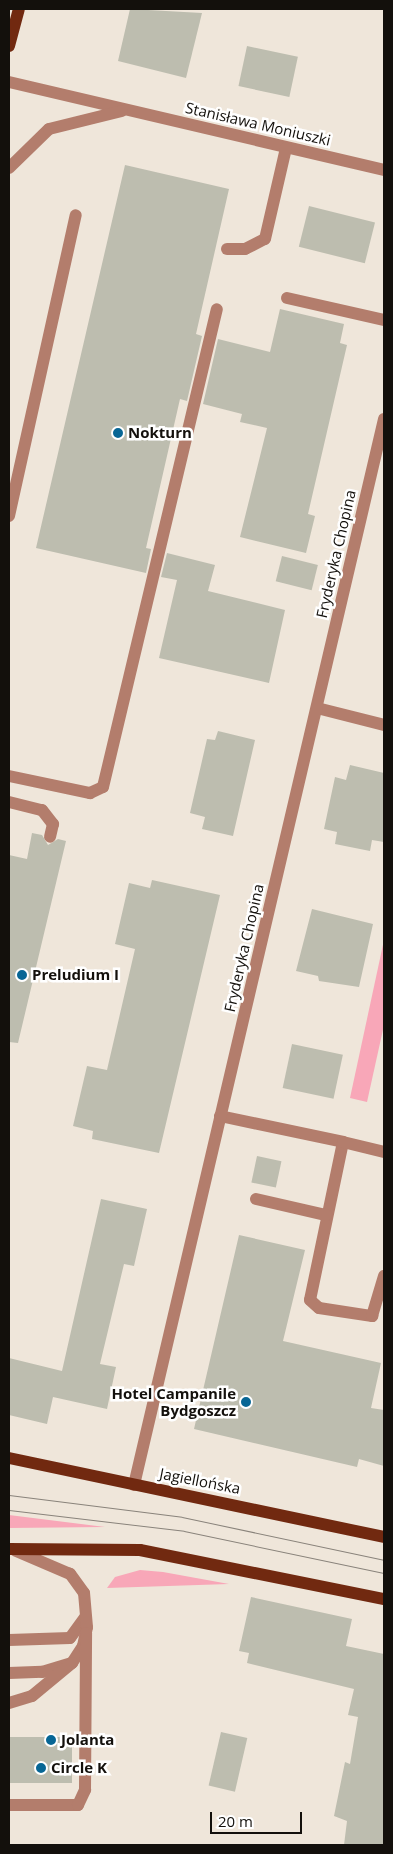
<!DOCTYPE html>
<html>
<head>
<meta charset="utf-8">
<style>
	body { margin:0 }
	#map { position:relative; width:393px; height:1854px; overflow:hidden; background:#efe6da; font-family:"Open Sans",sans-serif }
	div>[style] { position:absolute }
	.green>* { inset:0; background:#f8a7b8 }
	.building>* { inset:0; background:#bdbdaf; transform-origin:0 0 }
	.minor>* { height:12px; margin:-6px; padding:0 6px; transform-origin:6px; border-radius:6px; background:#b37d6c }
	.major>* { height:12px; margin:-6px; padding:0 6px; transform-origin:6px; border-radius:6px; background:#712910 }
	.tram>* { height:1px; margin:-0.5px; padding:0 0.5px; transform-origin:0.5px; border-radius:0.5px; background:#89837b }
	.dots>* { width:14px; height:14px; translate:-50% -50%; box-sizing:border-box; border:2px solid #fff; border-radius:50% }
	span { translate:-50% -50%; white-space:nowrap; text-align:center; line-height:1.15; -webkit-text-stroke:5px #fff; paint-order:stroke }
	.street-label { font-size:15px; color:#13100c }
	.poi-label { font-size:15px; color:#13100c; font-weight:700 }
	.left { translate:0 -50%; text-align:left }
	.right { translate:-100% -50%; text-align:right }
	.frame { position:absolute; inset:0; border:10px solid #13100c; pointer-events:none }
	.scale { position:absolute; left:210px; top:1812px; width:92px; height:22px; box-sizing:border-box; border:2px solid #13100c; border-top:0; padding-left:6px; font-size:15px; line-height:18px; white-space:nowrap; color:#13100c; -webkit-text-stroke:4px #fff; paint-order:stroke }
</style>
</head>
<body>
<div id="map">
	<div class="green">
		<i style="clip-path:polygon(384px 940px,384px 1025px,367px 1102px,350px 1098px)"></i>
		<i style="clip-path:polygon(9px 1515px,105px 1527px,9px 1528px)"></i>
		<i style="clip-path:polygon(140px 1570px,163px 1572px,229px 1584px,107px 1588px,115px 1577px)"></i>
	</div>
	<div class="building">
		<i style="clip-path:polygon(130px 9px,202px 13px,186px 78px,118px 61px)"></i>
		<i style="left:247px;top:46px;width:52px;height:41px;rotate:12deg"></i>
		<i style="clip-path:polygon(125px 165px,229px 189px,196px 334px,202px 336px,187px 401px,180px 399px,146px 548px,151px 549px,146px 573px,36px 548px)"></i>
		<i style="left:309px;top:206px;width:68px;height:42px;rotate:14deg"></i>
		<i style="clip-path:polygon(280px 309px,344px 324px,340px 343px,347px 345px,308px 514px,315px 516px,306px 553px,240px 537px,267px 428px,240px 422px,242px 414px,203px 404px,218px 339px,270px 352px)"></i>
		<i style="clip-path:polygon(167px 553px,215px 565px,208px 591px,285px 610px,269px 683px,159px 658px,177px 580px,161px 577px)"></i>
		<i style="left:282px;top:556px;width:37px;height:26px;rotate:14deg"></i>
		<i style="clip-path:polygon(218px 731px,255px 740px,233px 836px,202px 829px,205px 817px,190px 813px,207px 739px,215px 740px)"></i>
		<i style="clip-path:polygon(350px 765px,384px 773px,384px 842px,372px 840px,370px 851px,335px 844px,337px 832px,324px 829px,335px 777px,346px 780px)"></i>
		<i style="clip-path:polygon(32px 833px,42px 835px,48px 845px,58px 839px,66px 841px,18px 1043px,9px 1042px,9px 855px,27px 859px)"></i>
		<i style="clip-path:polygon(152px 880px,220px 895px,159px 1153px,92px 1139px,93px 1131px,73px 1126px,87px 1066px,107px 1070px,135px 949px,115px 944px,129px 883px,150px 888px)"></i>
		<i style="clip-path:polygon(312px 909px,373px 924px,359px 987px,319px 981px,318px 976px,296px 971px)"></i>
		<i style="left:292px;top:1044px;width:52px;height:45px;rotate:12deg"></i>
		<i style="left:257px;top:1156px;width:25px;height:27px;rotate:12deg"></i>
		<i style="clip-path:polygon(101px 1199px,147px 1209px,134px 1266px,124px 1264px,100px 1364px,116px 1367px,107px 1409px,53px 1397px,47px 1424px,9px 1415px,9px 1358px,62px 1371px)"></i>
		<i style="clip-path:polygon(239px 1235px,305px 1250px,283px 1341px,381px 1363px,371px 1408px,384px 1410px,384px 1466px,359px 1459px,357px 1467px,194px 1429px)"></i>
		<i style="clip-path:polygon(251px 1597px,352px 1619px,346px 1646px,384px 1654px,384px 1845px,344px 1845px,347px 1821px,334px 1816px,345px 1762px,350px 1764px,358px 1717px,348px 1715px,354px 1689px,247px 1663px,249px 1653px,239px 1651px)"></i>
		<i style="left:221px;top:1732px;width:27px;height:55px;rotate:13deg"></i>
		<i style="left:9px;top:1737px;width:63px;height:46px"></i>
	</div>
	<div class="minor">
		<i style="left:9px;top:82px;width:385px;rotate:13.2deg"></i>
		<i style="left:9px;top:168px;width:56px;rotate:-44.3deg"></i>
		<i style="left:49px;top:129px;width:75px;rotate:-13.9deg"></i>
		<i style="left:227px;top:249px;width:18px"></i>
		<i style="left:245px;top:249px;width:22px;rotate:-27deg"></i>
		<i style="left:265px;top:239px;width:93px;rotate:-77deg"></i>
		<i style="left:287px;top:298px;width:99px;rotate:12.8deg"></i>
		<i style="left:9px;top:516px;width:308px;rotate:-77.5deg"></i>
		<i style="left:317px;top:708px;width:69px;rotate:14.2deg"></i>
		<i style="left:9px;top:776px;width:83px;rotate:11.9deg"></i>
		<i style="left:90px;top:793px;width:14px;rotate:-25deg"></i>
		<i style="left:103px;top:787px;width:491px;rotate:-76.6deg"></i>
		<i style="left:9px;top:802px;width:34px;rotate:14deg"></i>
		<i style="left:42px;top:810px;width:18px;rotate:52deg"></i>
		<i style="left:53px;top:824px;width:13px;rotate:103deg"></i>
		<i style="left:220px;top:1116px;width:126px;rotate:11.9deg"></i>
		<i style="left:343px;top:1142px;width:161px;rotate:101.8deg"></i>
		<i style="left:310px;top:1300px;width:12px;rotate:42deg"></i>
		<i style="left:319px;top:1308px;width:54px;rotate:8.6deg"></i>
		<i style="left:372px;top:1316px;width:42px;rotate:-73.3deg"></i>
		<i style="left:343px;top:1142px;width:42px;rotate:13.7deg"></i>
		<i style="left:256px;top:1199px;width:72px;rotate:12.9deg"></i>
		<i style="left:134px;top:1485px;width:1095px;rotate:-76.8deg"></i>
		<i style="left:9px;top:1640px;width:61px;rotate:-1.9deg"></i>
		<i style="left:70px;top:1638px;width:26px;rotate:-54deg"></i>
		<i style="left:9px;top:1673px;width:33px;rotate:-2deg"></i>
		<i style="left:42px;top:1672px;width:31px;rotate:-17deg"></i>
		<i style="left:72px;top:1663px;width:20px;rotate:-57deg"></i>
		<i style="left:83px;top:1646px;width:19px;rotate:-78deg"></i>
		<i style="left:87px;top:1627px;width:34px;rotate:-95deg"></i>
		<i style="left:84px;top:1593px;width:24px;rotate:-126deg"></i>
		<i style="left:70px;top:1574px;width:59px;rotate:-156.9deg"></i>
		<i style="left:9px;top:1703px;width:24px;rotate:-17deg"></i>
		<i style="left:32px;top:1696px;width:52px;rotate:-39.5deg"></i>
		<i style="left:9px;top:1805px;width:69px"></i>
		<i style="left:78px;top:1805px;width:17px;rotate:-65deg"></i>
		<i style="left:85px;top:1790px;width:157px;rotate:-89.6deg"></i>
	</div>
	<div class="major">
		<i style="left:9px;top:46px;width:38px;rotate:-75deg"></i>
		<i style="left:9px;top:1458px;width:383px;rotate:11.9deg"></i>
		<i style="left:9px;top:1549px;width:131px;rotate:0.4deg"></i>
		<i style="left:140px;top:1550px;width:249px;rotate:11.4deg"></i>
	</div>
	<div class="tram">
		<i style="left:9px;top:1495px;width:174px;rotate:7.2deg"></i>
		<i style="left:182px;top:1517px;width:207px;rotate:12deg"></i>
		<i style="left:9px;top:1510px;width:176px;rotate:6.8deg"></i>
		<i style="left:184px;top:1531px;width:204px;rotate:11.9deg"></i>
	</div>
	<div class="dots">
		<i style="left:118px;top:433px;background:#076695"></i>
		<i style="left:22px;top:975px;background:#076695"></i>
		<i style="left:246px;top:1402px;background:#076695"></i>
		<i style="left:51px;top:1740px;background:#076695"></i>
		<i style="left:41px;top:1768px;background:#076695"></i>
	</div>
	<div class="street-label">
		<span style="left:258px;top:124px;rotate:13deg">Stanisława Moniuszki</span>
		<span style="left:336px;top:554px;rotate:-77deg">Fryderyka Chopina</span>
		<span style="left:244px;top:948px;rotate:-77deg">Fryderyka Chopina</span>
		<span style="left:200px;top:1481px;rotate:11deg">Jagiellońska</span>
	</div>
	<div class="poi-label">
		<span class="left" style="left:128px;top:433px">Nokturn</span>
		<span class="left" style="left:32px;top:975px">Preludium I</span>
		<span class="right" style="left:236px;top:1402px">Hotel Campanile<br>Bydgoszcz</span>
		<span class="left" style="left:61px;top:1740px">Jolanta</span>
		<span class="left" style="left:51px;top:1768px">Circle K</span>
	</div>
	<div class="frame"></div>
	<div class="scale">20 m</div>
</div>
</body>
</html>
